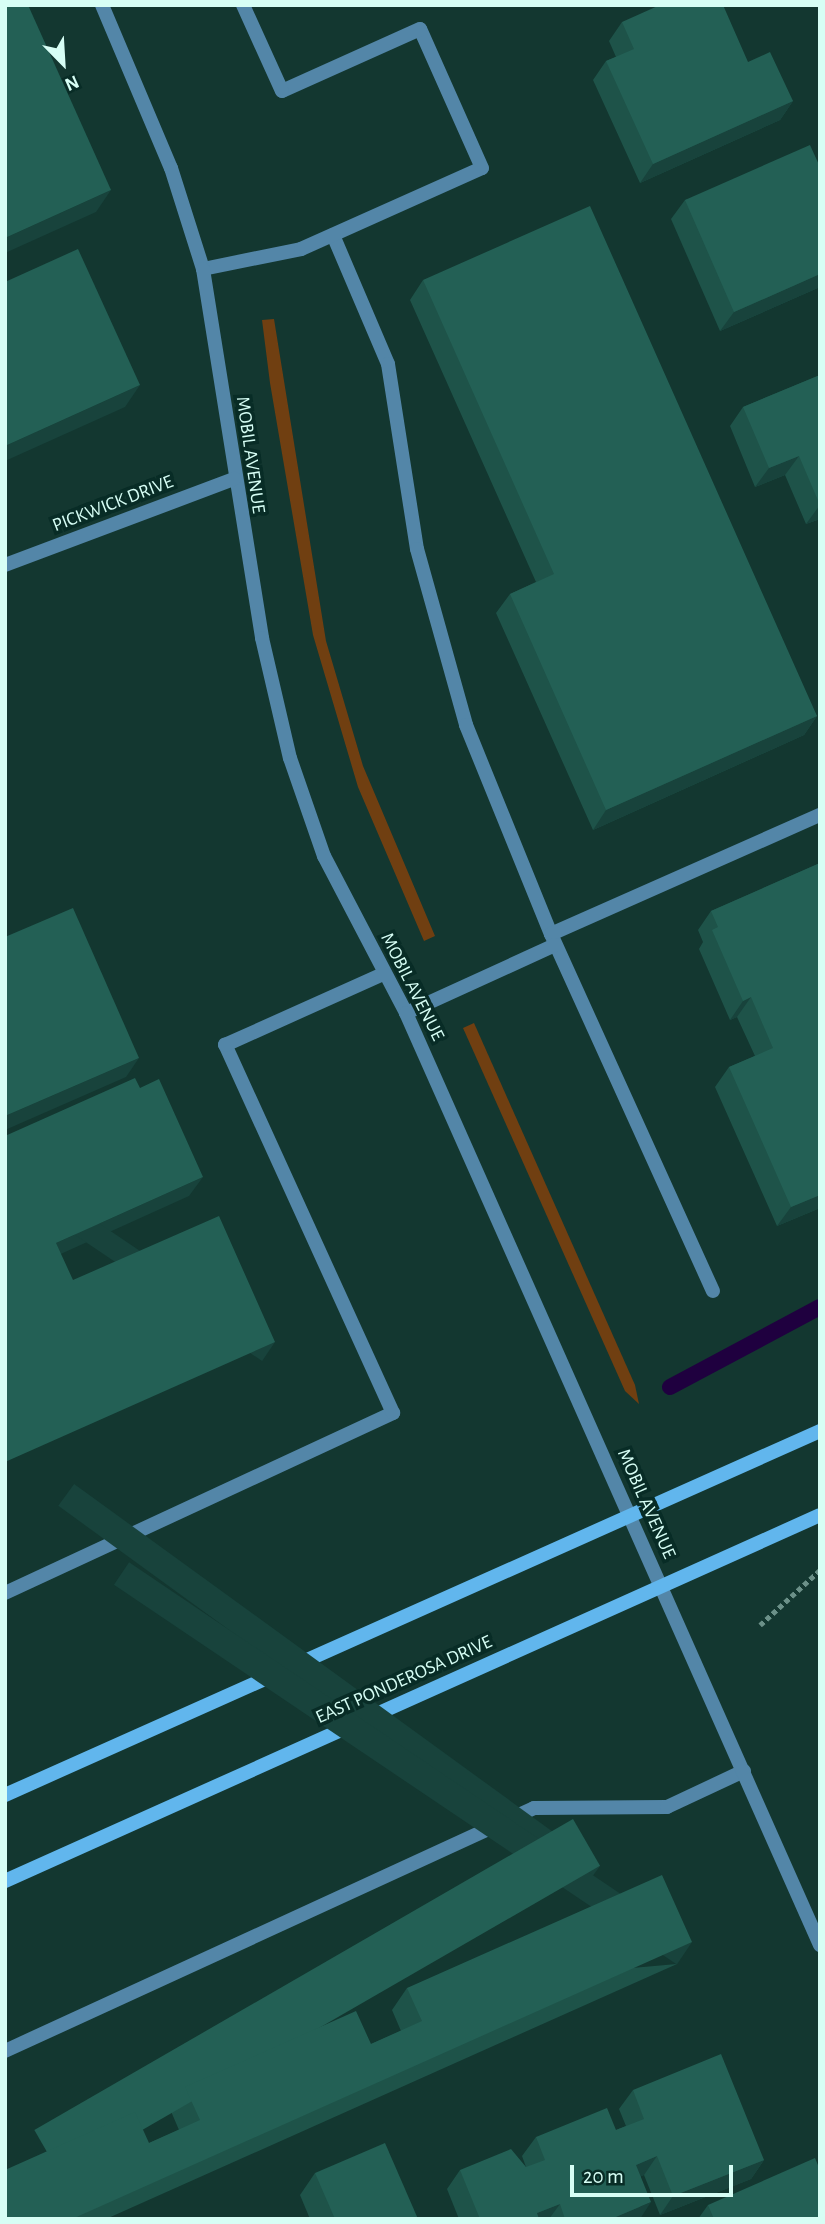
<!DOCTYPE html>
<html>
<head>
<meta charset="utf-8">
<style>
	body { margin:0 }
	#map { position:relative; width:825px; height:2224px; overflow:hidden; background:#133730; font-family:"Alegreya Sans",sans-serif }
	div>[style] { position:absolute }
	.green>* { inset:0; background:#703f11 }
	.stream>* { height:16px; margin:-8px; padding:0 8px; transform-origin:8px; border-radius:8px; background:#1f003f }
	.path>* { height:4.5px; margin-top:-2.25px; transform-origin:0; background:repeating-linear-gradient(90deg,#6b9088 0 5px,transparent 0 8.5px) }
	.lane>* { height:14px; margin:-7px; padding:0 7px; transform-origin:7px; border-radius:7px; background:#5386a8 }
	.street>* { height:14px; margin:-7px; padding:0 7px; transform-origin:7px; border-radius:7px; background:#5386a8 }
	.secondary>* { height:14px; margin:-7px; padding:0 7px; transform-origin:7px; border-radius:7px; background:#61b6ed }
	.wall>* { inset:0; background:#1e5349 }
	.shaded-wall>* { inset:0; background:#18433c; transform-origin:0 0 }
	.building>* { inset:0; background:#236055; transform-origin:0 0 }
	span { translate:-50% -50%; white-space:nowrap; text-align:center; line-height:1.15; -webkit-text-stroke:7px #082c26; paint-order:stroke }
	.street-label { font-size:19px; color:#d7fef5 }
	.frame { position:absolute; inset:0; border:7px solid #d7fef5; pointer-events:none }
	.north { position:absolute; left:28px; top:28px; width:70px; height:70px; -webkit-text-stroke:5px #082c26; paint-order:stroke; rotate:156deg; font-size:19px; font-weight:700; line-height:28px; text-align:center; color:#d7fef5 }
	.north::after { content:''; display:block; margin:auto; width:24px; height:32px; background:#d7fef5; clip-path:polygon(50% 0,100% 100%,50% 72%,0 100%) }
	.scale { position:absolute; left:570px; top:2165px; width:163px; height:32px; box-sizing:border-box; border:4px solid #d7fef5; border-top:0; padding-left:9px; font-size:21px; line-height:24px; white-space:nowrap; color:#d7fef5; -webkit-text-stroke:5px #082c26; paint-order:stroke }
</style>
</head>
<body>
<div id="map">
	<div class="green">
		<i style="clip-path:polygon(274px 319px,326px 641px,363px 766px,435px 936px,424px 941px,358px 787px,313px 635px,270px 383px,262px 320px)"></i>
		<i style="clip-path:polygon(474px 1023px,635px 1385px,639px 1404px,625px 1391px,463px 1028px)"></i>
	</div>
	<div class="stream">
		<i style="left:670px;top:1387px;width:170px;rotate:-28.1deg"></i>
	</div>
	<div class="path">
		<i style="left:760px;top:1625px;width:81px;rotate:-42.5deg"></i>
	</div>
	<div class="lane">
		<i style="left:333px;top:235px;width:140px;rotate:66.9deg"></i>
		<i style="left:388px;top:364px;width:187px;rotate:81.1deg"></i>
		<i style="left:417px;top:549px;width:183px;rotate:74.4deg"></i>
		<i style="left:466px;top:725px;width:226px;rotate:67.9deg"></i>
		<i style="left:551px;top:934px;width:392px;rotate:65.6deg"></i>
		<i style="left:203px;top:269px;width:100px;rotate:-11.5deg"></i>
		<i style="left:301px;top:249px;width:198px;rotate:-24.1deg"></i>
		<i style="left:482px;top:168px;width:152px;rotate:-114deg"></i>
		<i style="left:420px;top:29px;width:151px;rotate:155.8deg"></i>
		<i style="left:282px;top:91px;width:94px;rotate:-114.4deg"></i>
		<i style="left:551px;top:934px;width:294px;rotate:-23.9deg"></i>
		<i style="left:406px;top:1013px;width:164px;rotate:-24.5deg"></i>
		<i style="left:5px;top:1593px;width:428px;rotate:-24.9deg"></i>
		<i style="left:393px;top:1413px;width:405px;rotate:-114.5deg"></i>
		<i style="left:225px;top:1045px;width:173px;rotate:-24.2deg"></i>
		<i style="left:5px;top:2051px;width:582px;rotate:-24.67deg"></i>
		<i style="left:534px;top:1808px;width:133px;rotate:-0.4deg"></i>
		<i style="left:667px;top:1807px;width:85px;rotate:-25.1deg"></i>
	</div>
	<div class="street">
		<i style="left:102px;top:5px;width:177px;rotate:67.1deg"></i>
		<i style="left:171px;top:168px;width:106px;rotate:72.4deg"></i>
		<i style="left:203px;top:269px;width:374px;rotate:80.9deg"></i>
		<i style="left:262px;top:638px;width:123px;rotate:76.9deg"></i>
		<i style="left:290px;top:758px;width:104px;rotate:70.9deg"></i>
		<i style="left:324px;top:856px;width:177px;rotate:62.4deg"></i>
		<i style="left:406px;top:1013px;width:1020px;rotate:66.05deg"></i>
		<i style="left:5px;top:565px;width:245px;rotate:-20.6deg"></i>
	</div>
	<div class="secondary">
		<i style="left:5px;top:1795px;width:893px;rotate:-24.07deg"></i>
		<i style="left:5px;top:1881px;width:893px;rotate:-24.18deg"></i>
	</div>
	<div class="wall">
		<i style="clip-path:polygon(622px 22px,748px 62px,793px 101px,780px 120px,640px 183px,593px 80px,606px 61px,616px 57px,609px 41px)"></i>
		<i style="clip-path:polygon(820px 167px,820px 287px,720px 331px,671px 219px,685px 200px)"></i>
		<i style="clip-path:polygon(423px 280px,817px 716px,804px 735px,593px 830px,496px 613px,510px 594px,536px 582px,410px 300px)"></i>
		<i style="clip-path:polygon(820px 375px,820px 519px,806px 524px,785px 475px,755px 487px,730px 426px,743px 407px)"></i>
		<i style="clip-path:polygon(820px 863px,820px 1208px,777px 1226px,715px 1087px,729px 1067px,755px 1056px,737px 1017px,730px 1020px,699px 949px,703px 942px,698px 930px,711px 911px)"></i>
		<i style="clip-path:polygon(677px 1964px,106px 2219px,5px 2219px,149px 2143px,179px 2130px,170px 2109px,185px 2087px,371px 2044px,401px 2031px,392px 2010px,407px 1988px)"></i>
		<i style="clip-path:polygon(633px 2090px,764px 2160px,751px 2179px,660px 2215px,644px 2175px,641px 2176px,640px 2219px,459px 2219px,447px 2189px,460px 2170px,526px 2167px,522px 2156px,536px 2137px,616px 2130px,626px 2126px,619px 2109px)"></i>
		<i style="clip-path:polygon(315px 2173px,418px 2219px,310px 2219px,300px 2195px)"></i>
		<i style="clip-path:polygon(708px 2205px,820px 2219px,698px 2219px)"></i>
	</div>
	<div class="shaded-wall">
		<i style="clip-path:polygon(793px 101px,780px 120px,640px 183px,653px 164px)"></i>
		<i style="clip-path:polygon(111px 190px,96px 212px,5px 253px,5px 238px)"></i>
		<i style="clip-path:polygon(820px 274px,820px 287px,720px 331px,734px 312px)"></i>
		<i style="clip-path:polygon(140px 385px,125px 407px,5px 461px,5px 446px)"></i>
		<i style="clip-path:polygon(799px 456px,785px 475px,755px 487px,769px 468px)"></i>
		<i style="clip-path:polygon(820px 505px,820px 519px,806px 524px)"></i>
		<i style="clip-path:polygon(817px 716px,804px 735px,593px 830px,606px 810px)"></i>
		<i style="clip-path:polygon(751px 997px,737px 1017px,730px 1020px,743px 1001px)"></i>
		<i style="clip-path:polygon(139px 1058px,126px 1077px,5px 1130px,5px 1116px)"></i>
		<i style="clip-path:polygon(203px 1177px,189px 1196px,43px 1262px,56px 1243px)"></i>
		<i style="clip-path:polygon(820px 1195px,820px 1208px,777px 1226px,791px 1207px)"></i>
		<i style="left:275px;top:1342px;width:23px;height:295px;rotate:124deg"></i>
		<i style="left:600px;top:1866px;width:27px;height:650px;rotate:126deg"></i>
		<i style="left:692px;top:1942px;width:27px;height:679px;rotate:124deg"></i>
		<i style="clip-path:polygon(657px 2156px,644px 2175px,623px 2184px,636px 2165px)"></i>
		<i style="clip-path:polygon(764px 2160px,751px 2179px,660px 2215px,673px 2196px)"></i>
		<i style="clip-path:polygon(651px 2202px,640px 2219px,611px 2219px)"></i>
		<i style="clip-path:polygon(560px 2204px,549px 2219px,533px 2219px,537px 2213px)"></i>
	</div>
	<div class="building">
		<i style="clip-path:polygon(5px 5px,28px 5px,111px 190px,5px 238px)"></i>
		<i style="clip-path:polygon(660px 5px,723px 5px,748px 62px,770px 52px,793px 101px,653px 164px,606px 61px,634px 49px,622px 22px)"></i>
		<i style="clip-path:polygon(810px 145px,820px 167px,820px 274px,734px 312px,685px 200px)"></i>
		<i style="clip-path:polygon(590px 206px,817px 716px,606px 810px,510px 594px,554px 574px,423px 280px)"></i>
		<i style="clip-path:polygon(78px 249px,140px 385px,5px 446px,5px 282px)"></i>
		<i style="clip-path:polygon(820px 375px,820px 505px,799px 456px,769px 468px,743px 407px)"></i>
		<i style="clip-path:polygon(820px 863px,820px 1195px,791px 1207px,729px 1067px,773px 1048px,751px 997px,743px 1001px,712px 930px,718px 927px,711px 911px)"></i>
		<i style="clip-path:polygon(73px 908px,139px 1058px,5px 1116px,5px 937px)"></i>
		<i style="clip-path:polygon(135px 1078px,140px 1088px,159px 1079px,203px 1177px,56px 1243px,73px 1280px,219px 1216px,275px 1342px,5px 1462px,5px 1136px)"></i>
		<i style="left:573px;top:1819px;width:54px;height:622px;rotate:60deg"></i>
		<i style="clip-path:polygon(662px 1875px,692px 1942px,72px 2219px,5px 2219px,5px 2170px,135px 2112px,149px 2143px,200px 2120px,185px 2087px,356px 2011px,371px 2044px,422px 2021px,407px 1988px)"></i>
		<i style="clip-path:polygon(721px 2054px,764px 2160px,673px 2196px,657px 2156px,636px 2165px,651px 2202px,611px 2219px,565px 2219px,560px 2204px,537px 2213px,539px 2219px,480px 2219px,460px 2170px,511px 2149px,526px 2167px,545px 2160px,536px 2137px,607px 2108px,616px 2130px,644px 2119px,633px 2090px)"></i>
		<i style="clip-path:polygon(385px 2143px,418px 2219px,335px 2219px,315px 2173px)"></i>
		<i style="clip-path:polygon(815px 2158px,820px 2170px,820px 2219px,714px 2219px,708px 2205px)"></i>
	</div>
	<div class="street-label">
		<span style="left:250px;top:455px;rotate:82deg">MOBIL AVENUE</span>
		<span style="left:113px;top:504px;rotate:-21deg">PICKWICK DRIVE</span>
		<span style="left:412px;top:987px;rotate:63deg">MOBIL AVENUE</span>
		<span style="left:646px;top:1504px;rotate:66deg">MOBIL AVENUE</span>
		<span style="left:404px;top:1680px;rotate:-24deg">EAST PONDEROSA DRIVE</span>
	</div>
	<div class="frame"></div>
	<div class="north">N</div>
	<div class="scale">20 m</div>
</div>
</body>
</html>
